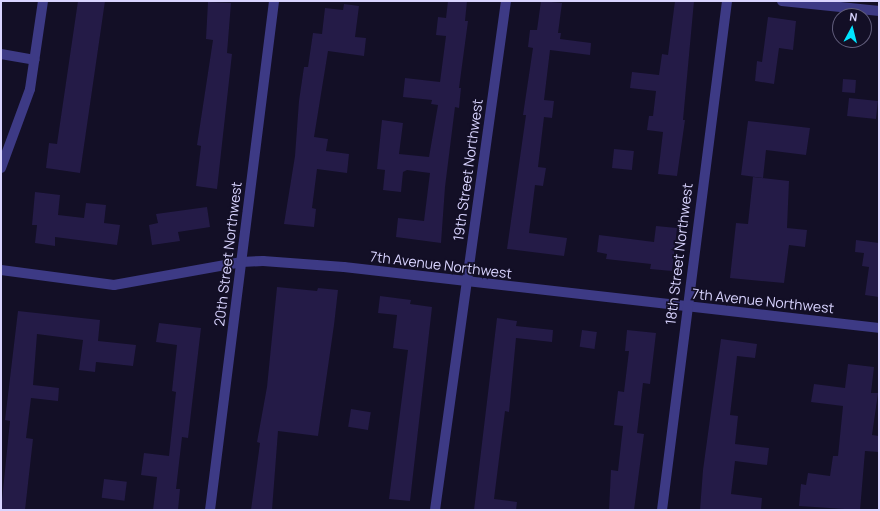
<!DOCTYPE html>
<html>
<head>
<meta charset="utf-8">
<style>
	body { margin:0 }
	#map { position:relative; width:880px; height:511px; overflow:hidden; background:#130f26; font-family:Manrope,sans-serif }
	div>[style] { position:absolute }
	.building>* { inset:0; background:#241b47; transform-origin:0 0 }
	.minor>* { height:10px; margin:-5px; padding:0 5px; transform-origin:5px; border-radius:5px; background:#3d3a85 }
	span { translate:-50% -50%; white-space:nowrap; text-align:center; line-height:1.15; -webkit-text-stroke:3.5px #130f26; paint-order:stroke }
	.street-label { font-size:14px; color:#d9d4ff }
	.frame { position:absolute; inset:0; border:2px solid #d9d4ff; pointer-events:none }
	.north { position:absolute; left:832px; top:8px; width:40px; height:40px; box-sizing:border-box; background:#130f26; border:1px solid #625e7d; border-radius:50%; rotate:7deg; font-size:11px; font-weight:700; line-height:16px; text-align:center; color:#d9d4ff }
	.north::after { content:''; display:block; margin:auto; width:14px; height:18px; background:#00e5ff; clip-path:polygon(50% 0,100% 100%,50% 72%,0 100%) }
</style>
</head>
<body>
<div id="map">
	<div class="building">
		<i style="clip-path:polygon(78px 1px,105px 1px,80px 173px,46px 168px,49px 143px,57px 144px)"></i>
		<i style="clip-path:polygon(448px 1px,467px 1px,465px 21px,468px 21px,459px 88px,461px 88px,459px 108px,455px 107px,445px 187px,441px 243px,396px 237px,398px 218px,424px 221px,430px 173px,407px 170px,403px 172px,401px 192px,383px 190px,385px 170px,377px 169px,382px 120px,403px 123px,399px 154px,429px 157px,438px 105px,431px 104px,432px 100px,403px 97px,405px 78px,440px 82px,446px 36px,436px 35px,438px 17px,446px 18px)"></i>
		<i style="clip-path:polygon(541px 1px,562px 3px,558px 33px,561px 33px,560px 39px,591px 43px,590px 55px,550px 50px,544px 100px,554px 101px,552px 118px,544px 117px,538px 167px,546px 168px,543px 186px,535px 185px,529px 233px,567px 238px,564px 256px,507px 249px,526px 115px,523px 115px,533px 48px,528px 47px,530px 30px,537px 30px)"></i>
		<i style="clip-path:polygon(675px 1px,694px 1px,683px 120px,685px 120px,677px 176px,658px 174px,663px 132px,647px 130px,649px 116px,653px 116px,656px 91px,630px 88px,632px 72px,659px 75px,662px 54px,668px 55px)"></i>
		<i style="clip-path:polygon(208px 2px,231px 3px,227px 53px,232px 54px,217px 189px,196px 186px,201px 146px,197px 145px,213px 40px,206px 39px)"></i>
		<i style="clip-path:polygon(344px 4px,359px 6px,355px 37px,366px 38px,364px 56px,328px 51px,314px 137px,328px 139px,326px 151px,349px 154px,347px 173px,317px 169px,312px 208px,316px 209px,314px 227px,284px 224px,295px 156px,299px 101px,304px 67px,308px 67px,313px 33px,322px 34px,325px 8px,343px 10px)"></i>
		<i style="clip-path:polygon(768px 17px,796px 21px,793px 50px,779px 48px,774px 84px,755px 81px,757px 61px,762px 62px)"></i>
		<i style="left:843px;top:79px;width:13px;height:13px;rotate:4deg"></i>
		<i style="left:849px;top:98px;width:29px;height:18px;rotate:6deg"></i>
		<i style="clip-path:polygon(748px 121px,810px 128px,806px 155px,766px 150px,763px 178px,741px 175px)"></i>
		<i style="left:614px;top:149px;width:20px;height:19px;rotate:6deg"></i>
		<i style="clip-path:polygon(753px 177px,789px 181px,787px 228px,807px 230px,805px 247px,789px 245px,784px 283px,730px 278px,736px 223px,748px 224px)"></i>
		<i style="clip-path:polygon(35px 192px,60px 195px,58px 215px,84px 218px,86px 203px,106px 205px,104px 223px,120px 225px,117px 245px,55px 237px,55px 246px,35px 243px,37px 225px,32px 225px)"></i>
		<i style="clip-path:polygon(207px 207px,210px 227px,178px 232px,180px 241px,152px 245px,149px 225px,158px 223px,156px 214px)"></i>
		<i style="clip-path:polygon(656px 226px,677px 228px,672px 271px,650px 269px,651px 264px,606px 259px,607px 254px,597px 252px,599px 235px,654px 242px)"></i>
		<i style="clip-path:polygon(856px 240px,879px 243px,879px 297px,865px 295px,869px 267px,862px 266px,864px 253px,855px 252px)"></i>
		<i style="clip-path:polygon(277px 287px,317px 291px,318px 288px,338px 290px,334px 325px,318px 436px,278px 431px,272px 510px,251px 510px,260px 443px,257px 442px,267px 387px)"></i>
		<i style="clip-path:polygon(380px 296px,411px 300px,410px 304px,432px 307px,410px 501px,389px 499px,408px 350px,393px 348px,397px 315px,378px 313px)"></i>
		<i style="clip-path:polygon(18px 311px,100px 320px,98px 341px,136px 345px,133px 366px,96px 362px,95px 372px,79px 370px,83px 340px,37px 334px,33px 385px,59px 388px,58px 401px,31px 398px,26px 438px,33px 439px,25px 510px,1px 510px,10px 421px,5px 420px)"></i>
		<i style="clip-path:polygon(497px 318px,517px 321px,516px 326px,553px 330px,552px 342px,516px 338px,509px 412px,505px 411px,494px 499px,517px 502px,516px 510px,474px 510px)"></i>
		<i style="clip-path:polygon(159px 323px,201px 328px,188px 438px,182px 437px,176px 489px,180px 489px,178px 510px,153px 510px,157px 477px,141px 475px,144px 453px,169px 456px,176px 392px,172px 391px,177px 345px,156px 342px)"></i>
		<i style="left:582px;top:330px;width:15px;height:17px;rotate:8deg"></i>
		<i style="clip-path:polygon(627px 330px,656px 333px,650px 384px,643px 383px,637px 433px,644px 434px,634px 510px,609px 510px,611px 470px,618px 471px,623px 426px,614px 425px,618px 391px,624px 392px,629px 351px,625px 351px)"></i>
		<i style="clip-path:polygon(721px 339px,757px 344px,755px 358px,737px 356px,730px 415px,738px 416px,735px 444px,769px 448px,767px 465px,735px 461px,731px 494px,762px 498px,761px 510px,700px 510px,703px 470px)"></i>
		<i style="clip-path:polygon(848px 364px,874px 367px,871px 393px,878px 393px,872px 435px,879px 436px,879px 452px,865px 451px,860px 510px,799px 506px,801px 484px,806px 485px,808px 473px,830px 476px,833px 456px,838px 456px,843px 406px,811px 402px,814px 384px,845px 388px)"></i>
		<i style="left:351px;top:409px;width:20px;height:18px;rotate:9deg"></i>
		<i style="left:104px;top:479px;width:23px;height:19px;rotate:7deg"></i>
	</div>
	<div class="minor">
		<i style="left:782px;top:1px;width:98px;rotate:5.9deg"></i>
		<i style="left:1px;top:54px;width:34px;rotate:10deg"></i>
		<i style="left:1px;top:168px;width:84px;rotate:-69.8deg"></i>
		<i style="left:30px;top:89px;width:89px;rotate:-81.6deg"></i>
		<i style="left:1px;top:270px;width:114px;rotate:7.6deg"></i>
		<i style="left:114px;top:285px;width:130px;rotate:-10.2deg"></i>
		<i style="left:242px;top:262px;width:21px;rotate:-3deg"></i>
		<i style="left:263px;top:261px;width:81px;rotate:4.2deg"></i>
		<i style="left:344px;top:267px;width:538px;rotate:6.5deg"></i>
		<i style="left:210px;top:510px;width:513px;rotate:-82.83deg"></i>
		<i style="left:435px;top:510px;width:514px;rotate:-82.06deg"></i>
		<i style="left:662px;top:510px;width:513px;rotate:-82.72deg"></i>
	</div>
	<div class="street-label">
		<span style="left:468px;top:170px;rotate:-82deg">19th Street Northwest</span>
		<span style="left:228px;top:254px;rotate:-83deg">20th Street Northwest</span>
		<span style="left:679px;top:254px;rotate:-83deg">18th Street Northwest</span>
		<span style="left:441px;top:265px;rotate:7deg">7th Avenue Northwest</span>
		<span style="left:763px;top:301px;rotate:6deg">7th Avenue Northwest</span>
	</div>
	<div class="frame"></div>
	<div class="north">N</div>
</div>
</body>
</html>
